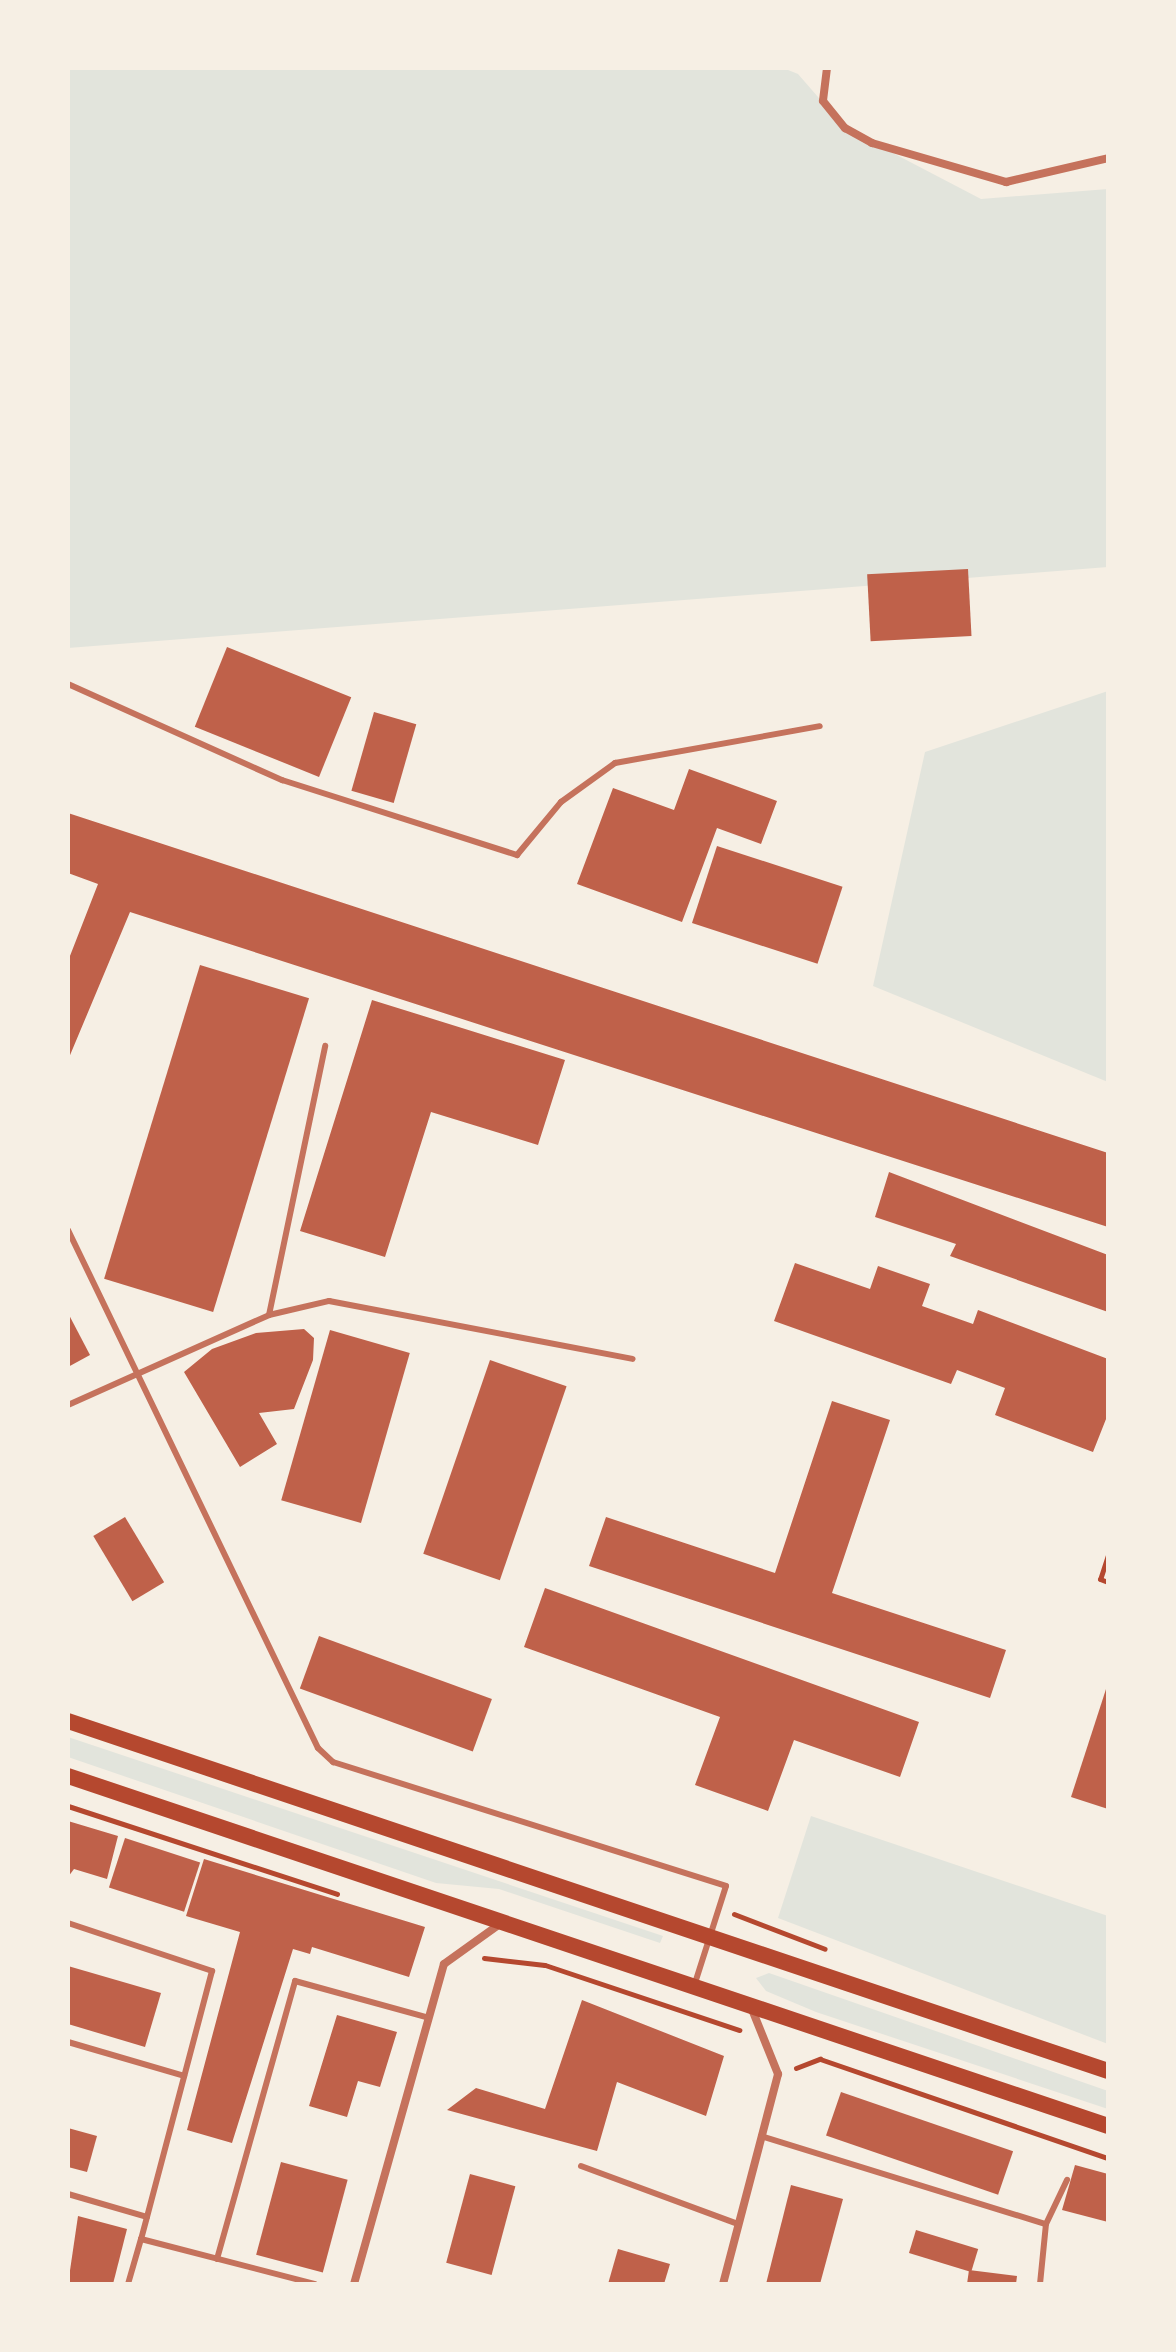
<!DOCTYPE html>
<html>
<head>
<meta charset="utf-8">
<style>
	body { margin:0 }
	#map { position:relative; width:1176px; height:2352px; overflow:hidden; background:#f6efe4; font-family:"Work Sans",sans-serif }
	div>[style] { position:absolute }
	.green>* { inset:0; background:#e2e4dc }
	.building>* { inset:0; background:#bf614a; transform-origin:0 0 }
	.path>* { height:5px; margin:-2.5px; padding:0 2.5px; transform-origin:2.5px; border-radius:2.5px; background:#b5482f }
	.service>* { height:6px; margin:-3px; padding:0 3px; transform-origin:3px; border-radius:3px; background:#c5725c }
	.minor>* { height:8px; margin:-4px; padding:0 4px; transform-origin:4px; border-radius:4px; background:#c5725c }
	.secondary>* { height:16px; margin:-8px; padding:0 8px; transform-origin:8px; border-radius:8px; background:#b5482f }
	span { translate:-50% -50%; white-space:nowrap; text-align:center; line-height:1.15; -webkit-text-stroke:8px #f6efe4; paint-order:stroke }
	.frame { position:absolute; inset:0; border:70px solid #f6efe4; pointer-events:none }
</style>
</head>
<body>
<div id="map">
	<div class="green">
		<i style="clip-path:polygon(68px 68px,783px 68px,798px 74px,845px 128px,981px 199px,1108px 189px,1108px 567px,68px 648px)"></i>
		<i style="clip-path:polygon(1108px 691px,1108px 1082px,873px 986px,925px 752px)"></i>
		<i style="clip-path:polygon(68px 1737px,663px 1936px,660px 1943px,499px 1889px,436px 1883px,68px 1757px)"></i>
		<i style="clip-path:polygon(811px 1816px,1108px 1916px,1108px 2044px,778px 1918px)"></i>
		<i style="clip-path:polygon(769px 1973px,1108px 2091px,1108px 2109px,816px 2012px,766px 1991px,756px 1978px)"></i>
	</div>
	<div class="building">
		<i style="left:968px;top:569px;width:67px;height:101px;rotate:87deg"></i>
		<i style="left:227px;top:647px;width:134px;height:86px;rotate:22deg"></i>
		<i style="left:374px;top:712px;width:44px;height:82px;rotate:16deg"></i>
		<i style="clip-path:polygon(689px 769px,777px 801px,761px 844px,717px 828px,682px 922px,577px 884px,613px 788px,674px 810px)"></i>
		<i style="clip-path:polygon(68px 813px,1108px 1153px,1108px 1227px,130px 912px,68px 1060px,68px 961px,98px 884px,68px 873px)"></i>
		<i style="left:717px;top:846px;width:132px;height:81px;rotate:18deg"></i>
		<i style="left:200px;top:965px;width:114px;height:328px;rotate:17deg"></i>
		<i style="clip-path:polygon(372px 1000px,565px 1060px,538px 1145px,431px 1112px,385px 1257px,300px 1231px)"></i>
		<i style="clip-path:polygon(889px 1172px,1108px 1255px,1108px 1312px,950px 1256px,956px 1244px,875px 1217px)"></i>
		<i style="clip-path:polygon(795px 1263px,870px 1289px,878px 1266px,930px 1284px,922px 1306px,973px 1324px,978px 1310px,1108px 1359px,1108px 1414px,1093px 1452px,995px 1415px,1005px 1388px,957px 1370px,951px 1384px,774px 1321px)"></i>
		<i style="clip-path:polygon(68px 1313px,90px 1355px,68px 1367px)"></i>
		<i style="clip-path:polygon(304px 1329px,314px 1338px,313px 1360px,294px 1409px,259px 1413px,277px 1444px,240px 1467px,184px 1372px,212px 1349px,256px 1333px)"></i>
		<i style="left:330px;top:1330px;width:83px;height:177px;rotate:16deg"></i>
		<i style="left:490px;top:1360px;width:81px;height:205px;rotate:19deg"></i>
		<i style="clip-path:polygon(832px 1401px,890px 1420px,832px 1593px,1006px 1650px,990px 1698px,589px 1566px,606px 1517px,775px 1573px)"></i>
		<i style="left:125px;top:1517px;width:76px;height:37px;rotate:59deg"></i>
		<i style="clip-path:polygon(545px 1588px,919px 1722px,900px 1777px,794px 1740px,768px 1811px,695px 1785px,720px 1717px,524px 1647px)"></i>
		<i style="left:319px;top:1636px;width:184px;height:56px;rotate:20deg"></i>
		<i style="clip-path:polygon(1107px 1686px,1108px 1686px,1108px 1809px,1071px 1797px)"></i>
		<i style="clip-path:polygon(68px 1821px,118px 1836px,107px 1879px,74px 1869px,68px 1877px)"></i>
		<i style="left:125px;top:1838px;width:79px;height:52px;rotate:18deg"></i>
		<i style="clip-path:polygon(204px 1859px,425px 1927px,409px 1977px,312px 1947px,310px 1954px,293px 1949px,232px 2143px,187px 2130px,240px 1932px,186px 1916px)"></i>
		<i style="clip-path:polygon(68px 1966px,161px 1993px,145px 2047px,68px 2024px)"></i>
		<i style="clip-path:polygon(582px 2000px,724px 2056px,706px 2116px,617px 2082px,597px 2151px,447px 2110px,476px 2088px,545px 2109px)"></i>
		<i style="clip-path:polygon(337px 2015px,397px 2032px,380px 2087px,358px 2081px,347px 2117px,309px 2106px)"></i>
		<i style="left:841px;top:2092px;width:182px;height:46px;rotate:19deg"></i>
		<i style="clip-path:polygon(68px 2128px,97px 2136px,87px 2172px,68px 2167px)"></i>
		<i style="left:281px;top:2162px;width:69px;height:96px;rotate:15deg"></i>
		<i style="clip-path:polygon(1075px 2165px,1108px 2174px,1108px 2222px,1062px 2210px)"></i>
		<i style="left:470px;top:2174px;width:47px;height:92px;rotate:15deg"></i>
		<i style="clip-path:polygon(791px 2185px,843px 2199px,820px 2284px,766px 2284px)"></i>
		<i style="clip-path:polygon(78px 2216px,127px 2229px,113px 2284px,68px 2284px)"></i>
		<i style="left:916px;top:2230px;width:65px;height:24px;rotate:17deg"></i>
		<i style="clip-path:polygon(618px 2249px,670px 2264px,664px 2284px,608px 2284px)"></i>
		<i style="clip-path:polygon(969px 2270px,1017px 2276px,1016px 2284px,967px 2284px)"></i>
	</div>
	<div class="path">
		<i style="left:1108px;top:1555px;width:25px;rotate:108deg"></i>
		<i style="left:1100px;top:1579px;width:9px;rotate:21deg"></i>
		<i style="left:68px;top:1806px;width:283px;rotate:18.1deg"></i>
		<i style="left:734px;top:1914px;width:97px;rotate:21deg"></i>
		<i style="left:484px;top:1958px;width:61px;rotate:6.5deg"></i>
		<i style="left:545px;top:1965px;width:205px;rotate:18.5deg"></i>
		<i style="left:796px;top:2068px;width:26px;rotate:-21deg"></i>
		<i style="left:820px;top:2059px;width:305px;rotate:19deg"></i>
	</div>
	<div class="service">
		<i style="left:68px;top:684px;width:235px;rotate:24.2deg"></i>
		<i style="left:282px;top:780px;width:247px;rotate:17.7deg"></i>
		<i style="left:517px;top:855px;width:69px;rotate:-50.3deg"></i>
		<i style="left:561px;top:802px;width:67px;rotate:-35.8deg"></i>
		<i style="left:615px;top:763px;width:208px;rotate:-10.2deg"></i>
		<i style="left:68px;top:1230px;width:575px;rotate:64.24deg"></i>
		<i style="left:318px;top:1748px;width:21px;rotate:43deg"></i>
		<i style="left:333px;top:1762px;width:412px;rotate:17.5deg"></i>
		<i style="left:726px;top:1886px;width:102px;rotate:107.7deg"></i>
		<i style="left:269px;top:1315px;width:275px;rotate:-78.2deg"></i>
		<i style="left:68px;top:1405px;width:220px;rotate:-24.1deg"></i>
		<i style="left:269px;top:1315px;width:62px;rotate:-13.1deg"></i>
		<i style="left:329px;top:1301px;width:309px;rotate:10.8deg"></i>
		<i style="left:68px;top:1923px;width:152px;rotate:18.4deg"></i>
		<i style="left:212px;top:1971px;width:254px;rotate:104.8deg"></i>
		<i style="left:68px;top:2042px;width:121px;rotate:16.3deg"></i>
		<i style="left:761px;top:2136px;width:298px;rotate:17.2deg"></i>
		<i style="left:581px;top:2166px;width:167px;rotate:20.3deg"></i>
		<i style="left:68px;top:2194px;width:82px;rotate:16.2deg"></i>
		<i style="left:147px;top:2217px;width:23px;rotate:105deg"></i>
		<i style="left:141px;top:2239px;width:180px;rotate:14.5deg"></i>
		<i style="left:217px;top:2259px;width:289px;rotate:-74.3deg"></i>
		<i style="left:295px;top:1981px;width:139px;rotate:15.4deg"></i>
		<i style="left:128px;top:2284px;width:47px;rotate:-73.9deg"></i>
		<i style="left:1040px;top:2284px;width:60px;rotate:-84.3deg"></i>
		<i style="left:1046px;top:2224px;width:49px;rotate:-64.5deg"></i>
	</div>
	<div class="minor">
		<i style="left:827px;top:68px;width:33px;rotate:97deg"></i>
		<i style="left:823px;top:101px;width:35px;rotate:51deg"></i>
		<i style="left:845px;top:128px;width:31px;rotate:29deg"></i>
		<i style="left:872px;top:143px;width:140px;rotate:16.2deg"></i>
		<i style="left:1006px;top:182px;width:105px;rotate:-13.2deg"></i>
		<i style="left:354px;top:2284px;width:332px;rotate:-74.3deg"></i>
		<i style="left:444px;top:1964px;width:70px;rotate:-35.7deg"></i>
		<i style="left:723px;top:2284px;width:217px;rotate:-75.3deg"></i>
		<i style="left:778px;top:2074px;width:72px;rotate:-111.9deg"></i>
	</div>
	<div class="secondary">
		<i style="left:68px;top:1721px;width:1097px;rotate:18.6deg"></i>
		<i style="left:68px;top:1776px;width:1097px;rotate:18.6deg"></i>
	</div>
	<div class="frame"></div>
</div>
</body>
</html>
